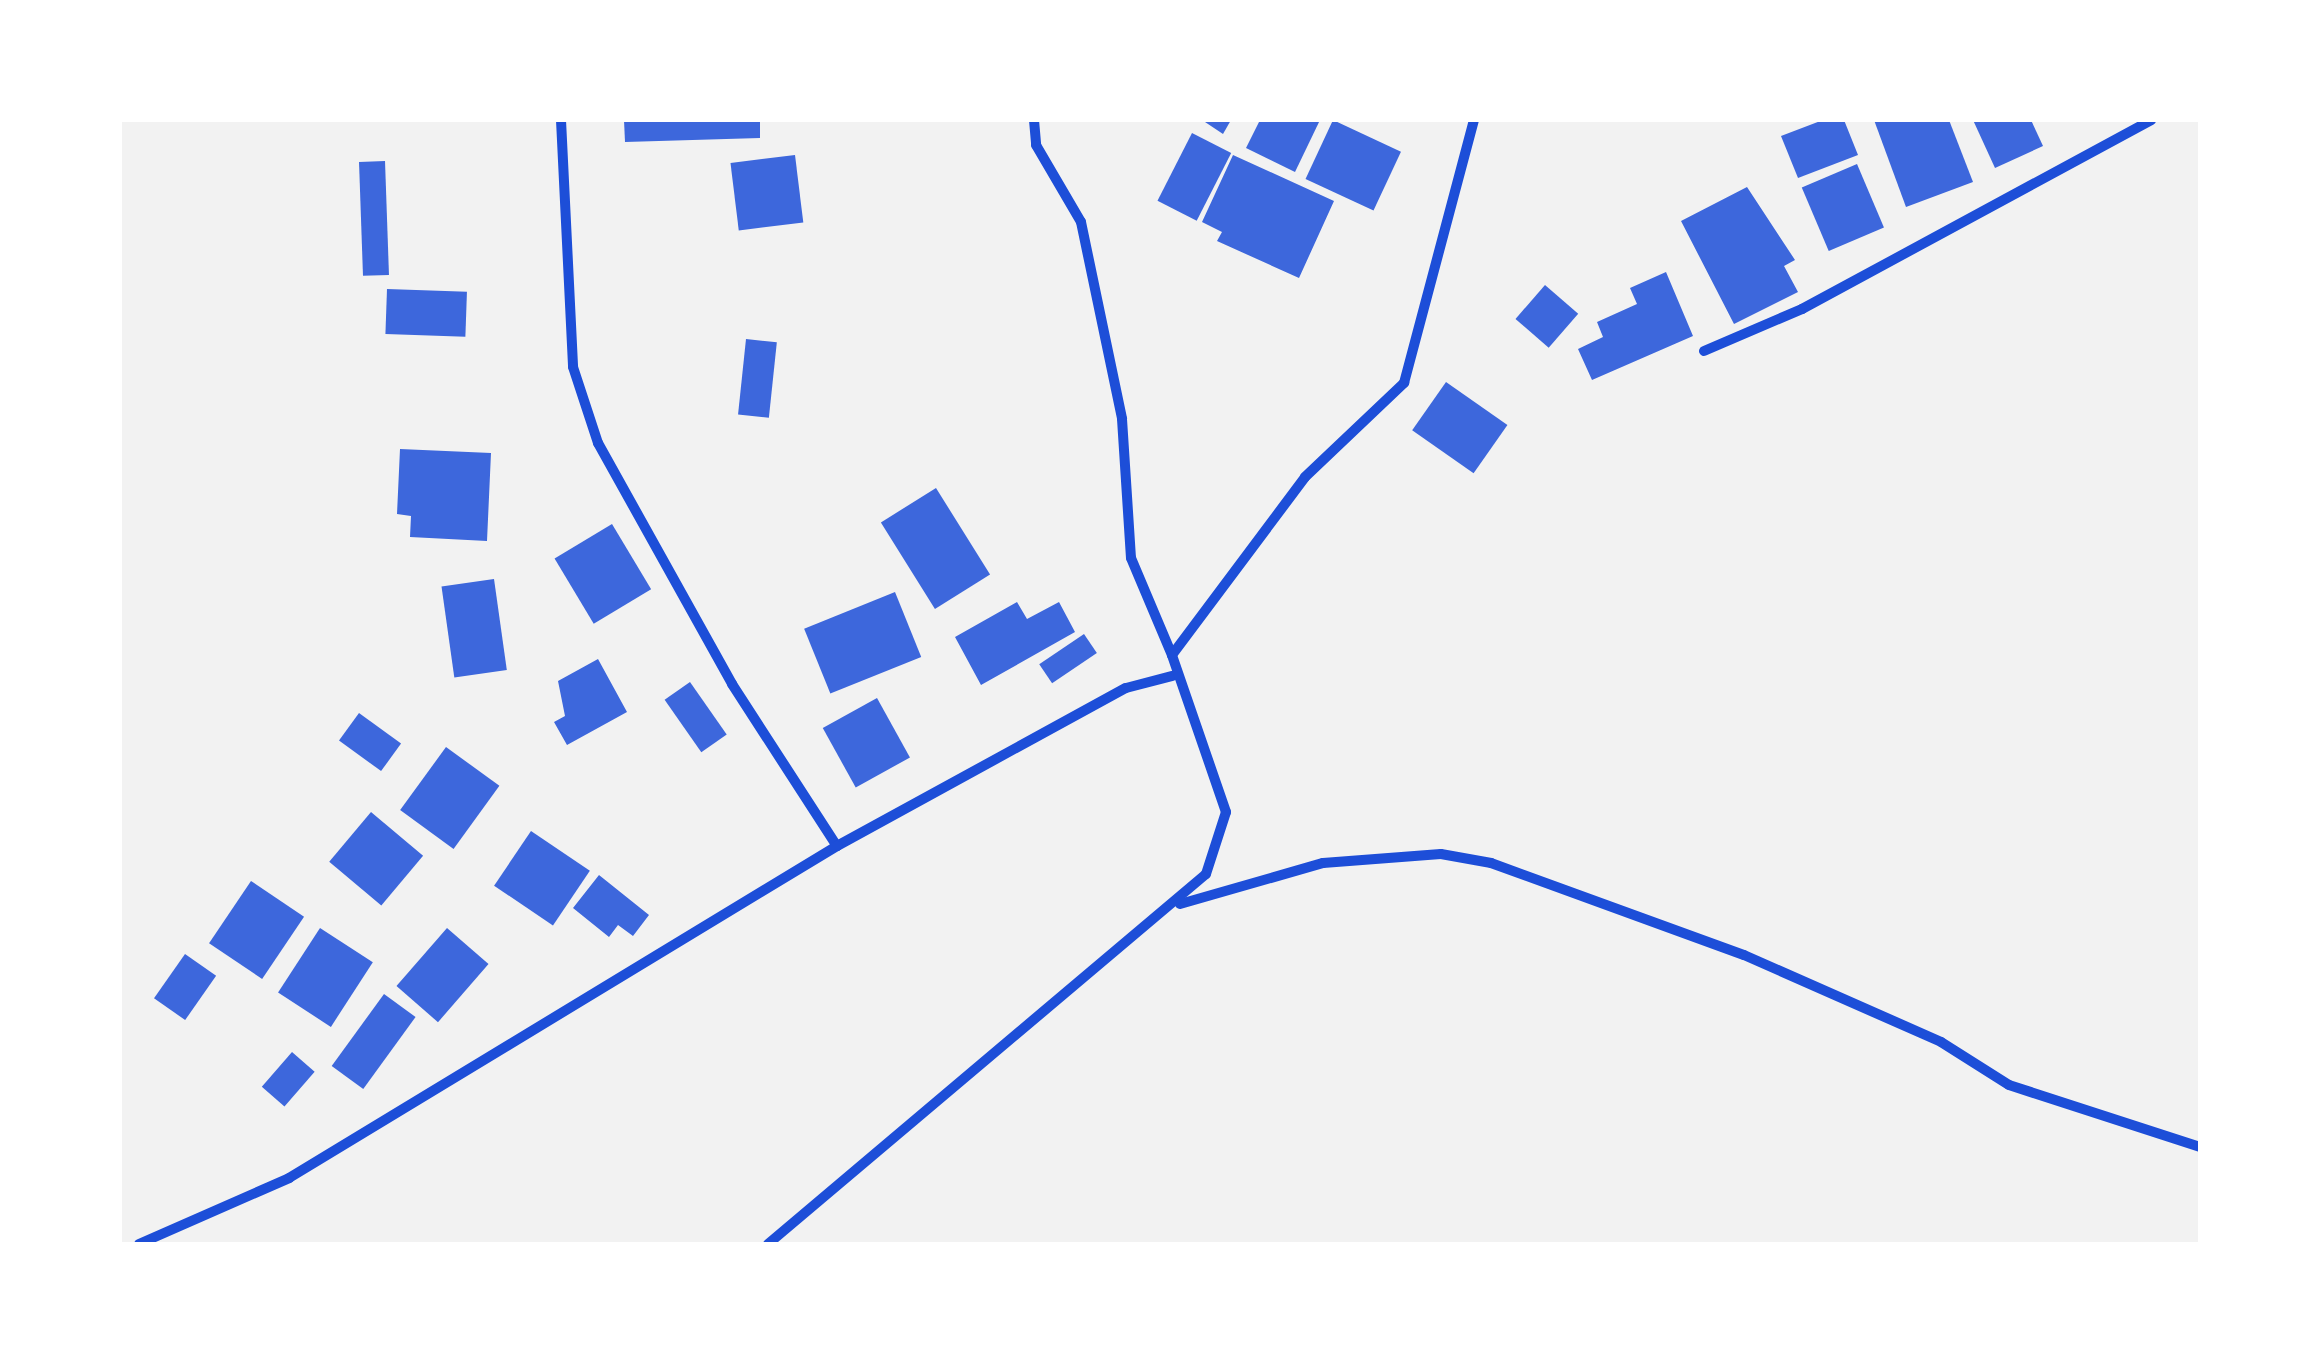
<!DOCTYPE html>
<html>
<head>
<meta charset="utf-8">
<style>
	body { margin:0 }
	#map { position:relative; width:2320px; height:1364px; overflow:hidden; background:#f2f2f2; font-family:"DM Sans",sans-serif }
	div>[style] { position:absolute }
	.building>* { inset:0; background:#3d67dc; transform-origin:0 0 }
	.minor>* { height:10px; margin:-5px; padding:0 5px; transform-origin:5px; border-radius:5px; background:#1d4ed8 }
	span { translate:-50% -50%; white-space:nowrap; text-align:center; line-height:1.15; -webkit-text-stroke:9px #fff; paint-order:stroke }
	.frame { position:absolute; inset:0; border:122px solid #fff; pointer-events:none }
</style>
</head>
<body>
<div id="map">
	<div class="building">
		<i style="clip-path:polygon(624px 120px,760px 120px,760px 138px,625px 142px)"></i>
		<i style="clip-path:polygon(1202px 120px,1231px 120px,1223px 134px)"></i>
		<i style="clip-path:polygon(1260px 120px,1320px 120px,1295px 172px,1246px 148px)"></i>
		<i style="left:1333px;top:120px;width:75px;height:65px;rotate:25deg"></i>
		<i style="clip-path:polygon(1823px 120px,1844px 120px,1858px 155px,1798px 178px,1781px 136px)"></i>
		<i style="clip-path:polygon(1874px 120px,1949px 120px,1973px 182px,1906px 207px)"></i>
		<i style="clip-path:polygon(1973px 120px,2031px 120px,2043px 146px,1995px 168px)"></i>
		<i style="left:1192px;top:133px;width:44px;height:76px;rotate:27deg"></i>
		<i style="left:795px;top:155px;width:68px;height:65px;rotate:83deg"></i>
		<i style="clip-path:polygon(1233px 155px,1334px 201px,1299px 278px,1217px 241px,1222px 232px,1202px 222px)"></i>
		<i style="left:385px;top:161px;width:114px;height:26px;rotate:88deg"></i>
		<i style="left:1857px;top:164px;width:69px;height:60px;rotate:67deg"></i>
		<i style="clip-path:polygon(1747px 187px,1795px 260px,1784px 266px,1798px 292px,1734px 324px,1681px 221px)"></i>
		<i style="clip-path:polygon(1666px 272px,1693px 336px,1592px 380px,1578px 349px,1603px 337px,1597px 322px,1637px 304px,1630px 288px)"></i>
		<i style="left:1545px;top:285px;width:44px;height:45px;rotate:41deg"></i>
		<i style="left:387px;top:289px;width:80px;height:45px;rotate:2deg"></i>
		<i style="left:746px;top:339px;width:31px;height:76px;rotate:6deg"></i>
		<i style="left:1446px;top:382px;width:75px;height:59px;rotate:35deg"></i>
		<i style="clip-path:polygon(400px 449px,491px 453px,487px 541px,410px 537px,411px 516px,397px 514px)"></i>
		<i style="left:936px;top:488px;width:102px;height:65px;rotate:58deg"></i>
		<i style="left:612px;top:524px;width:76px;height:67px;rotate:59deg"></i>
		<i style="left:494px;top:579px;width:92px;height:53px;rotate:82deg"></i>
		<i style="left:895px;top:592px;width:70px;height:98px;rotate:68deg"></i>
		<i style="clip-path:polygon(1017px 602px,1027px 619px,1059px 602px,1075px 632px,981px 685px,955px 637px)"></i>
		<i style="left:1084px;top:634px;width:23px;height:54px;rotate:56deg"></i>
		<i style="clip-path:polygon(598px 659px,627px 712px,567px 745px,554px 722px,565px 716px,558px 681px)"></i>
		<i style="left:690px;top:682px;width:64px;height:31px;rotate:55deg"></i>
		<i style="left:877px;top:698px;width:68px;height:62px;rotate:61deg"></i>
		<i style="left:359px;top:713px;width:52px;height:34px;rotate:36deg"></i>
		<i style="left:446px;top:747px;width:66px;height:78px;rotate:36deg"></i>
		<i style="left:371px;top:812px;width:68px;height:65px;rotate:40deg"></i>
		<i style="left:531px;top:831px;width:71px;height:66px;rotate:34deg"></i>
		<i style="clip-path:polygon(599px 875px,649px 915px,633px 936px,618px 925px,609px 937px,573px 908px)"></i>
		<i style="left:251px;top:881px;width:64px;height:75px;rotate:34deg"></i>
		<i style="left:320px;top:928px;width:63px;height:77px;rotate:33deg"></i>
		<i style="left:447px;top:928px;width:55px;height:77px;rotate:41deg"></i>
		<i style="left:185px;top:954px;width:38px;height:54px;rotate:35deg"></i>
		<i style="left:384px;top:994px;width:39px;height:89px;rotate:36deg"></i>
		<i style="left:292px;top:1052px;width:30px;height:46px;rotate:41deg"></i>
	</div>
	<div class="minor">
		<i style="left:561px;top:120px;width:247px;rotate:87.2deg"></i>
		<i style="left:573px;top:367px;width:80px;rotate:71.8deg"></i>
		<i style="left:598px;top:443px;width:276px;rotate:60.9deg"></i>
		<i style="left:732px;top:684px;width:193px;rotate:57.1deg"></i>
		<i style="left:837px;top:846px;width:329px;rotate:-28.7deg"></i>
		<i style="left:1126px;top:688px;width:48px;rotate:-14.6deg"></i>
		<i style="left:1034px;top:120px;width:25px;rotate:85deg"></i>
		<i style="left:1036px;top:145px;width:89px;rotate:59.7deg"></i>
		<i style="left:1081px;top:222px;width:201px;rotate:78.2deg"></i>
		<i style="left:1122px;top:419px;width:139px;rotate:86.3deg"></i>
		<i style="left:1131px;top:558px;width:105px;rotate:67.1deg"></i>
		<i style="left:1704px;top:351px;width:107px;rotate:-23.2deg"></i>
		<i style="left:1802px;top:309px;width:397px;rotate:-28.4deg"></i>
		<i style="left:1180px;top:904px;width:149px;rotate:-16deg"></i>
		<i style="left:1323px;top:863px;width:118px;rotate:-4.4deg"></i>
		<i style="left:1441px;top:854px;width:51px;rotate:10.2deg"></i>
		<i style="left:1491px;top:863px;width:269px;rotate:20deg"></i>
		<i style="left:1744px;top:955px;width:215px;rotate:23.8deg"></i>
		<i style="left:1941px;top:1042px;width:80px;rotate:32.3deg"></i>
		<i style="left:2009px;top:1085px;width:201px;rotate:18deg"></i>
		<i style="left:139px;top:1244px;width:164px;rotate:-23.7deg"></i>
		<i style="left:289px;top:1178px;width:641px;rotate:-31.21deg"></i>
		<i style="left:768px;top:1244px;width:573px;rotate:-40.19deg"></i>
		<i style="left:1206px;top:874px;width:65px;rotate:-72.1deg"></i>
		<i style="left:1226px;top:812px;width:166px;rotate:-109deg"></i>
		<i style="left:1172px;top:655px;width:222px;rotate:-53.2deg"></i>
		<i style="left:1305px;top:477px;width:137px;rotate:-43.5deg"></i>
		<i style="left:1404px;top:383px;width:272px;rotate:-75.1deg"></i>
	</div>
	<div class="frame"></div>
</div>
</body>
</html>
